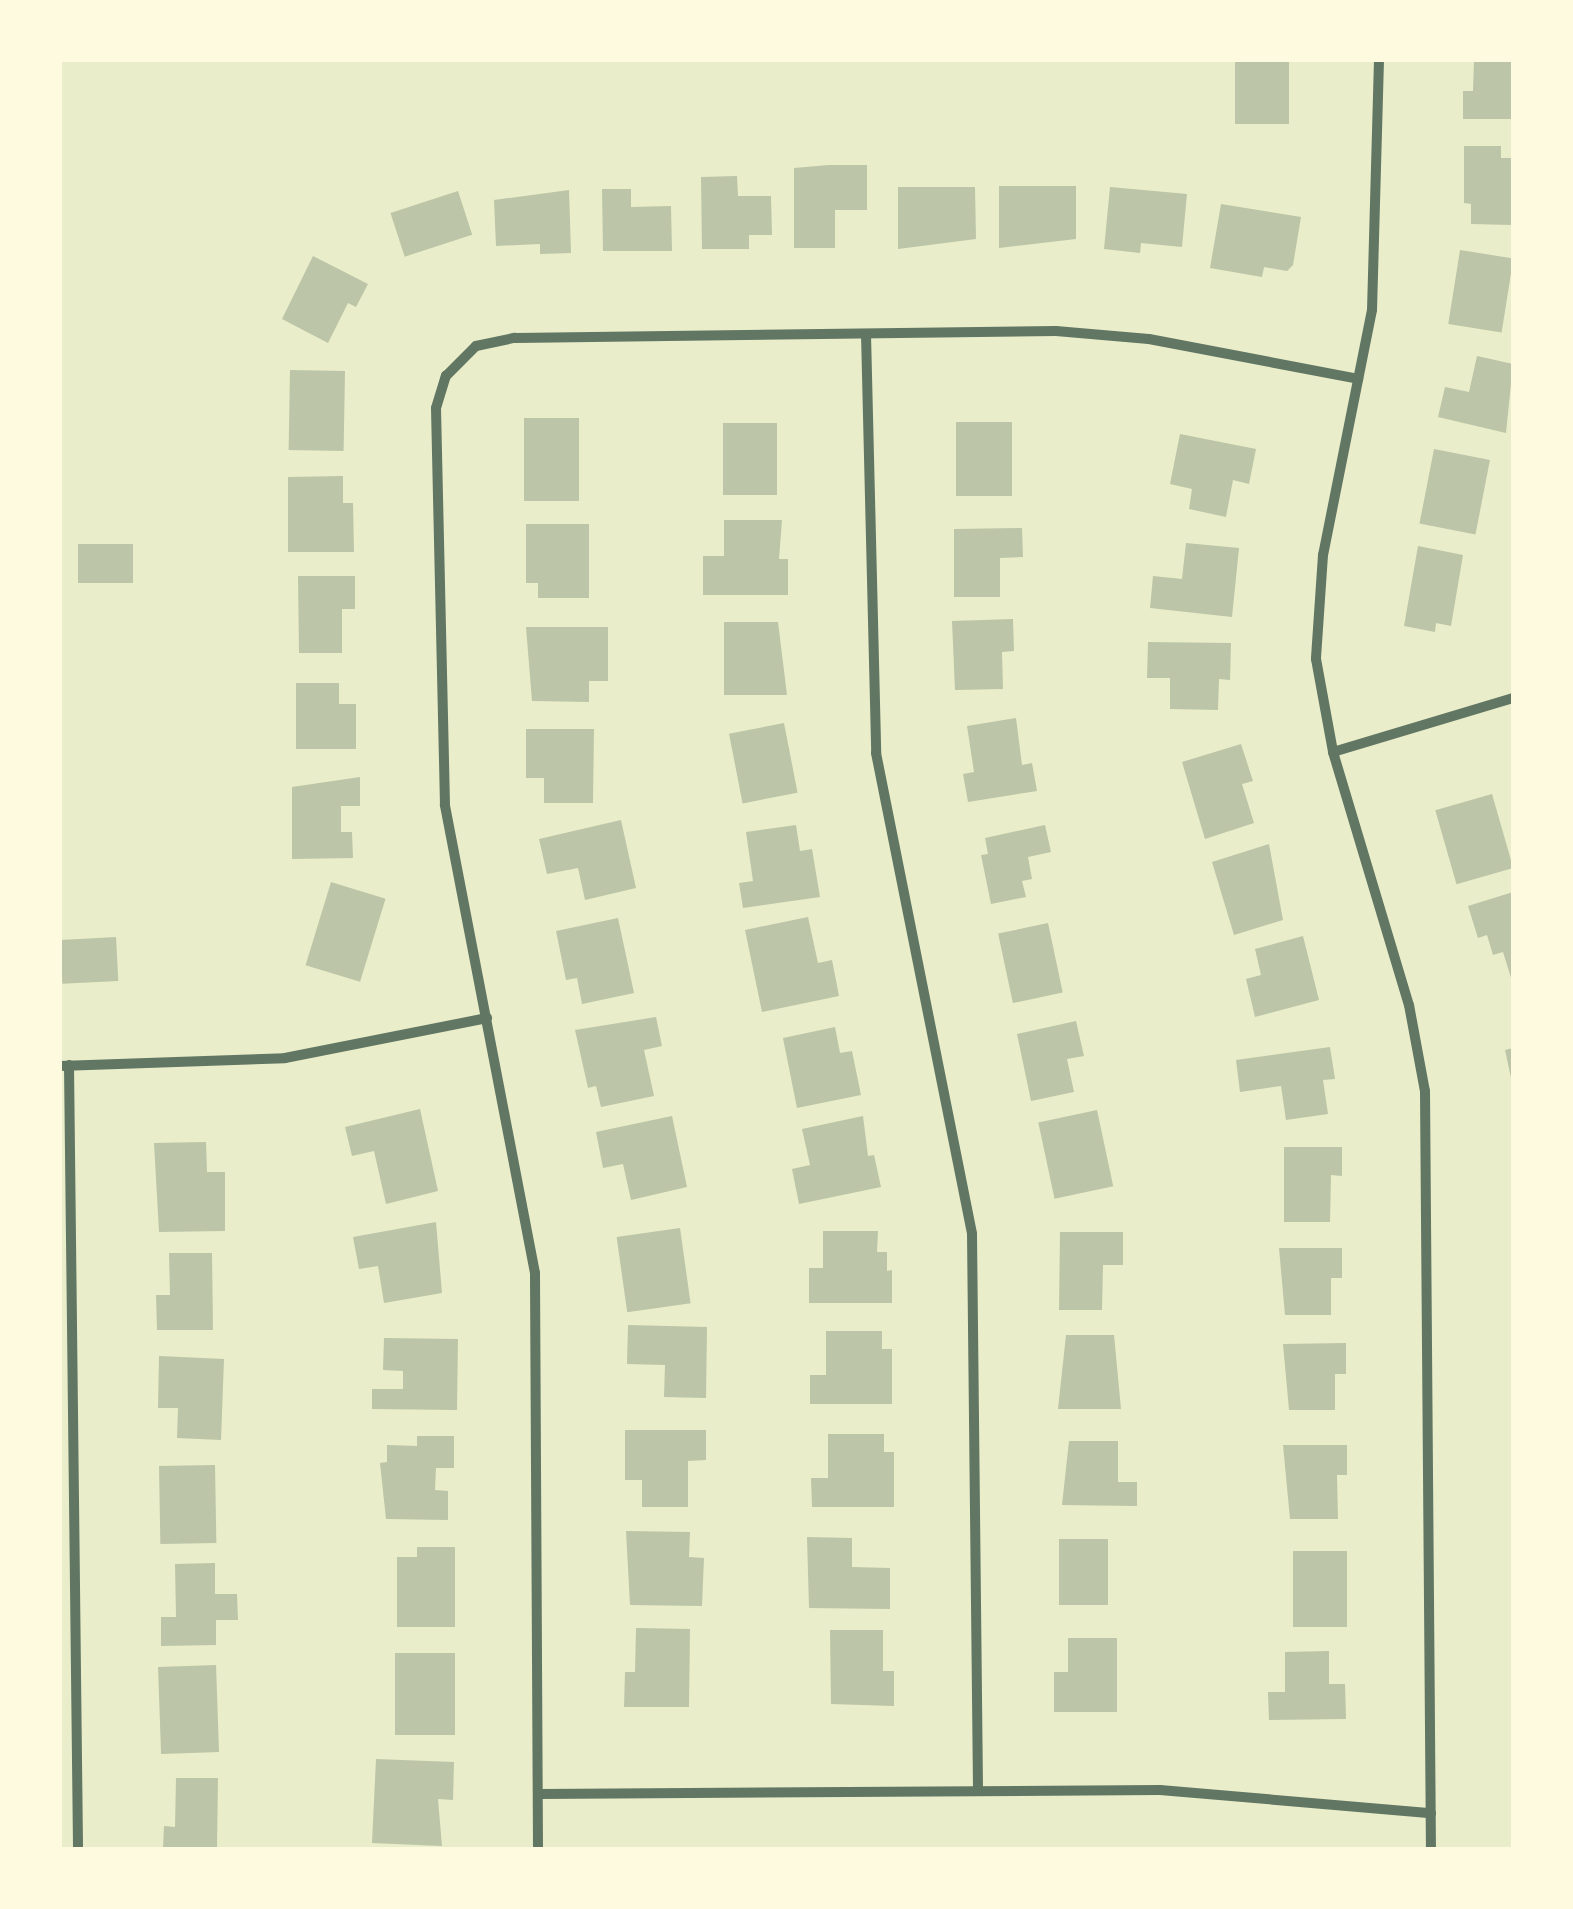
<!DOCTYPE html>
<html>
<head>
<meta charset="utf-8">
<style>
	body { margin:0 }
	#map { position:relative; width:1573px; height:1909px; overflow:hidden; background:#e9edc9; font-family:Bitter,serif }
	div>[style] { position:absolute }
	.building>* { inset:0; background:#bcc5a7; transform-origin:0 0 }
	.minor>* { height:10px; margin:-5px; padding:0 5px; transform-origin:5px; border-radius:5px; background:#617663 }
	span { translate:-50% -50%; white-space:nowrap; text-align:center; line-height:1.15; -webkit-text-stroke:10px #fefae0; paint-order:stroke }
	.frame { position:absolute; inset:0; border:62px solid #fefae0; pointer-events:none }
</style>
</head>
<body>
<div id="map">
	<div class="building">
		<i style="left:1235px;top:60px;width:54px;height:64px"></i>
		<i style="clip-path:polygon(1474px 60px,1513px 60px,1513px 119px,1463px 119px,1463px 91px,1473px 91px)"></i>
		<i style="clip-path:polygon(1464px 146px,1501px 146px,1501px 158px,1513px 158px,1513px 225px,1471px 224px,1471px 204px,1464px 203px)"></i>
		<i style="clip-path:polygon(829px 165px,867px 165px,867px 210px,835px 210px,835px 248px,794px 248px,794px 168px)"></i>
		<i style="clip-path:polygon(737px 176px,738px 196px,771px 196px,772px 235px,749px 235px,749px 249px,702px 249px,701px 177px)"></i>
		<i style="clip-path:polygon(999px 186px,1076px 186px,1076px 239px,999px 248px)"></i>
		<i style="clip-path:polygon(898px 187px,975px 187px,976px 239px,898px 249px)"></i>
		<i style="clip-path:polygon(1110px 187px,1187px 194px,1182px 247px,1141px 243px,1140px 253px,1104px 249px)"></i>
		<i style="clip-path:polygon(602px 189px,631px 189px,631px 207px,671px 206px,672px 251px,603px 251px)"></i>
		<i style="clip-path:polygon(569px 190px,571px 253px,540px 254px,540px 244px,496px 246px,494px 200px)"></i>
		<i style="left:458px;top:191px;width:46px;height:71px;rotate:72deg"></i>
		<i style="clip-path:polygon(1221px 204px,1301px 217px,1293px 265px,1287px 271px,1264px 267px,1262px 277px,1210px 268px)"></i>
		<i style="left:1460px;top:250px;width:54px;height:75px;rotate:9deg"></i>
		<i style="clip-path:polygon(313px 256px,368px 284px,356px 307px,348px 303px,328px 343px,282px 319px)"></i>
		<i style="clip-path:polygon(1477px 356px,1513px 364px,1506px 433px,1438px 417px,1445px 387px,1469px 392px)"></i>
		<i style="left:290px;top:370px;width:55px;height:80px;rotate:1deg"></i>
		<i style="left:524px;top:418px;width:55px;height:83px"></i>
		<i style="left:956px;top:422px;width:56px;height:74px"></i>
		<i style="left:723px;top:423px;width:54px;height:72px"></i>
		<i style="clip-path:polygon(1180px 434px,1256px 449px,1249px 484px,1233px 480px,1226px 517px,1189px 509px,1192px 489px,1170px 484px)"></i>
		<i style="left:1434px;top:449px;width:57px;height:76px;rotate:11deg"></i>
		<i style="clip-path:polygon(343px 476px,343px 503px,353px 503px,354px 552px,288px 552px,288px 477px)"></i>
		<i style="clip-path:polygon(724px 520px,782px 520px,779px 559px,788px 559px,788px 595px,703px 595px,703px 556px,724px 556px)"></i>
		<i style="clip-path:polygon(526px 524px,589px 524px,589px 598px,538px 598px,538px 583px,526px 583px)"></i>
		<i style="clip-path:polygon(1022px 528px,1023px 557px,1000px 558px,1000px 597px,954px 597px,954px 529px)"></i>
		<i style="clip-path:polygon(1186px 543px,1239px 548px,1232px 617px,1150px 608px,1153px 576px,1182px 579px)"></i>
		<i style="left:78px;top:544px;width:55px;height:39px"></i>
		<i style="clip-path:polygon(1418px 546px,1463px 555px,1451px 626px,1436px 623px,1435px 632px,1404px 626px)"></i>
		<i style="clip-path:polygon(298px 576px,355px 576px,355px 609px,342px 609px,342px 653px,299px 653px)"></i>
		<i style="clip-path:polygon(1013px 619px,1014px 651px,1002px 652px,1003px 689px,955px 690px,952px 621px)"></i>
		<i style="clip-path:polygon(724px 622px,778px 622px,787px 695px,724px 695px)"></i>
		<i style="clip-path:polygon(526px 627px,608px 627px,608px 681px,589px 681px,589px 702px,532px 701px)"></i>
		<i style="clip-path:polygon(1148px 642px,1231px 643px,1230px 680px,1219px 679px,1218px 710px,1170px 709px,1170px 678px,1147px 678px)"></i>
		<i style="clip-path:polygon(296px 683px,339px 683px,339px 704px,356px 704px,356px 749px,296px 749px)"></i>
		<i style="clip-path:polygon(1016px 718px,1022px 765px,1032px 763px,1037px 791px,968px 802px,963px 774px,974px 772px,967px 726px)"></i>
		<i style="left:784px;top:723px;width:71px;height:56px;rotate:79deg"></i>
		<i style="clip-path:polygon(526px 729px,594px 729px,593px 803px,544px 803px,544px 778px,526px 778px)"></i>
		<i style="clip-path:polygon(1241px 744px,1253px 781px,1242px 784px,1254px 823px,1205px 839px,1182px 762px)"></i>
		<i style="clip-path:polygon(360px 777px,360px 806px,341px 806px,341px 832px,352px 832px,353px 858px,292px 859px,292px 787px)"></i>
		<i style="left:1492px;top:794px;width:77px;height:59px;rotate:74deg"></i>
		<i style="clip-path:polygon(621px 820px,636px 888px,585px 900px,578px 868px,547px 874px,539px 839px)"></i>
		<i style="clip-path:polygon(796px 825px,800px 851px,812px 849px,820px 897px,743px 908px,739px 883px,753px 881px,746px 832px)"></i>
		<i style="clip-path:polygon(1045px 825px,1051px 852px,1028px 857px,1032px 879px,1022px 881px,1026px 897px,991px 904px,981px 855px,988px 854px,985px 838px)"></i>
		<i style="clip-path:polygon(1269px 844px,1283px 920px,1234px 935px,1212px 862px)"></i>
		<i style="left:331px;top:882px;width:57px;height:87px;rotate:17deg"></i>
		<i style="clip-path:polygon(1513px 892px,1513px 981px,1512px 981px,1503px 952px,1493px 955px,1487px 935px,1478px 938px,1468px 906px)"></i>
		<i style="clip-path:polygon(808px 917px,818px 963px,832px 960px,839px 996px,762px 1012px,745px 930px)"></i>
		<i style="clip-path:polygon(618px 918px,634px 993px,582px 1004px,577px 978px,566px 980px,556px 931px)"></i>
		<i style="left:1048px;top:923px;width:71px;height:51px;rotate:78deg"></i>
		<i style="clip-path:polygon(1303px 936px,1319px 1000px,1255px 1017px,1246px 979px,1261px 975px,1255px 949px)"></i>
		<i style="left:116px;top:937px;width:44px;height:56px;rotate:87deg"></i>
		<i style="clip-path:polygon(656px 1017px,662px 1046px,644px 1050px,654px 1096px,601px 1107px,596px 1086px,588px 1088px,575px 1030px)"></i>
		<i style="clip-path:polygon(1076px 1021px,1084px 1056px,1067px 1059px,1074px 1092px,1031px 1101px,1017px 1034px)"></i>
		<i style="clip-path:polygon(835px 1027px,840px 1053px,852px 1051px,861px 1095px,797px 1108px,783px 1038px)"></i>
		<i style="clip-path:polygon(1330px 1047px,1335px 1079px,1323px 1080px,1328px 1114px,1286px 1120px,1281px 1086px,1240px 1092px,1236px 1060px)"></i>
		<i style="clip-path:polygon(1513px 1048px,1513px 1078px,1511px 1078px,1505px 1050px)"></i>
		<i style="clip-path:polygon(420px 1109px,438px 1191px,386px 1204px,374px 1151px,352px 1156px,345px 1127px)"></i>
		<i style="left:1097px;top:1110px;width:78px;height:60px;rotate:78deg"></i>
		<i style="clip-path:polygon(672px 1116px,687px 1187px,631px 1200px,623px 1164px,603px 1168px,596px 1132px)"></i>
		<i style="clip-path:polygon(863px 1116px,868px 1156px,874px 1155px,881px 1187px,799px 1204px,792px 1169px,810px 1165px,802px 1129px)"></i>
		<i style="clip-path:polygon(206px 1142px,207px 1172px,225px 1172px,225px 1231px,159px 1232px,154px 1143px)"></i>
		<i style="clip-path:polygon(1284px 1147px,1342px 1147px,1342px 1176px,1331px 1175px,1330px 1222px,1284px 1222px)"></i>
		<i style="clip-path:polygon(436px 1222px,442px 1293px,384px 1303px,378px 1266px,359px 1269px,353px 1237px)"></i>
		<i style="left:680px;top:1228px;width:76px;height:64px;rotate:82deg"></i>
		<i style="clip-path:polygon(823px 1231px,878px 1231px,877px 1252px,887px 1252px,887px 1271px,892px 1270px,892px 1303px,809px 1303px,809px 1268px,823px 1268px)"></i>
		<i style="clip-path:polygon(1060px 1232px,1123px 1232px,1123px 1265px,1103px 1265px,1102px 1310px,1059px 1310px)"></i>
		<i style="clip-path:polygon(1279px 1248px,1342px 1248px,1342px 1278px,1331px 1278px,1331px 1315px,1285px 1315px)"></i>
		<i style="clip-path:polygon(169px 1253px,212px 1253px,213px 1330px,157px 1330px,156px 1295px,170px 1295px)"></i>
		<i style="clip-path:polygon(628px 1325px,707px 1327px,706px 1398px,664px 1397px,665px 1365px,627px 1364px)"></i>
		<i style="clip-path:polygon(826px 1331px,882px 1331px,882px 1349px,892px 1349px,892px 1404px,810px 1404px,810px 1375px,826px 1375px)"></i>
		<i style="clip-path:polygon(1066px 1335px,1114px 1335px,1121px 1409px,1058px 1409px)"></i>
		<i style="clip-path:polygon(384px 1338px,458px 1339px,457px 1410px,372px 1409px,372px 1389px,403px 1389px,403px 1371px,383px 1370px)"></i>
		<i style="clip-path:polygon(1346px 1343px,1346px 1374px,1335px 1374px,1335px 1410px,1289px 1410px,1283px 1344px)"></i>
		<i style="clip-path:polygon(159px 1356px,224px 1359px,221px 1440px,177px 1438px,178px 1408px,158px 1408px)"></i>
		<i style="clip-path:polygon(625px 1430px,706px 1430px,706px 1460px,688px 1461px,688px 1507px,642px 1507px,642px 1480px,625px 1480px)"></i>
		<i style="clip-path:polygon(828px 1434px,884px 1434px,884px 1452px,894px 1452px,894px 1507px,812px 1507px,811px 1478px,828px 1478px)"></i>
		<i style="clip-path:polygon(417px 1436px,454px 1436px,454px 1468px,436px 1468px,435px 1490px,448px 1491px,448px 1520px,386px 1519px,380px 1463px,387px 1462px,387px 1445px,417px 1446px)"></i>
		<i style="clip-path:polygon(1069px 1441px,1118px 1441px,1118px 1482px,1137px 1482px,1137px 1506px,1062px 1505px)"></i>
		<i style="clip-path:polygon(1283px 1445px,1347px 1445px,1347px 1475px,1337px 1475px,1338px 1519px,1290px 1519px)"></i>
		<i style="left:215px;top:1465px;width:78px;height:56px;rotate:89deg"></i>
		<i style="clip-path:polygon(626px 1531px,690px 1532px,689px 1557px,704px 1558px,702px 1606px,630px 1605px)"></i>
		<i style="clip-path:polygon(807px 1537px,852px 1538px,852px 1567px,890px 1568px,890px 1609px,809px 1608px)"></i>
		<i style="left:1059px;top:1539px;width:49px;height:66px"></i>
		<i style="clip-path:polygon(417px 1547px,455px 1547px,455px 1627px,397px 1627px,397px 1557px,417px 1557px)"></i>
		<i style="left:1293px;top:1551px;width:54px;height:76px"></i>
		<i style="clip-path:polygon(215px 1563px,215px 1594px,237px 1594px,238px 1620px,216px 1620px,216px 1645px,161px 1646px,161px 1617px,176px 1617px,175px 1564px)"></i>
		<i style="clip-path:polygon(636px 1628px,690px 1629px,689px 1707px,624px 1707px,625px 1672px,635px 1672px)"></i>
		<i style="clip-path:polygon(830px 1630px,883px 1630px,883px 1671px,894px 1671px,894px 1706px,831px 1704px)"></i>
		<i style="clip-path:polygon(1068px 1638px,1117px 1638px,1117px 1712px,1054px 1712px,1054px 1672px,1068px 1672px)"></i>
		<i style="clip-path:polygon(1329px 1651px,1329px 1684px,1345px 1684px,1346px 1719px,1269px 1720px,1268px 1692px,1285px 1692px,1285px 1652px)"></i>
		<i style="left:395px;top:1653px;width:60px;height:82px"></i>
		<i style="left:216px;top:1665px;width:87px;height:58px;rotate:88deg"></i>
		<i style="clip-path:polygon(376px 1759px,454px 1762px,453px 1800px,438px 1799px,442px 1846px,372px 1843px)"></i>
		<i style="clip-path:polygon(176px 1778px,218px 1778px,217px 1849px,163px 1849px,164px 1826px,175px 1827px)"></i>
	</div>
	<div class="minor">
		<i style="left:1379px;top:60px;width:250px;rotate:91.6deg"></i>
		<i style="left:1372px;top:310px;width:250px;rotate:101.3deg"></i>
		<i style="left:1323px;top:555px;width:104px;rotate:93.9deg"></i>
		<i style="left:1316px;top:659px;width:95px;rotate:79.6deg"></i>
		<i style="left:1333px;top:752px;width:264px;rotate:73.3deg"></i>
		<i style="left:1409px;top:1005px;width:87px;rotate:79.5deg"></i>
		<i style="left:1425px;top:1091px;width:758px;rotate:89.55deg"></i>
		<i style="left:866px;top:334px;width:419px;rotate:88.6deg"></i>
		<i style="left:876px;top:753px;width:490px;rotate:78.7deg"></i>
		<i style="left:972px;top:1234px;width:557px;rotate:89.38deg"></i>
		<i style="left:1333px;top:752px;width:188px;rotate:-16.7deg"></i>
		<i style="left:69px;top:1065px;width:784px;rotate:89.34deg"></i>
		<i style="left:60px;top:1066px;width:225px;rotate:-2deg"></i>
		<i style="left:285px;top:1058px;width:206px;rotate:-11.2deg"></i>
		<i style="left:539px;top:1794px;width:621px;rotate:-0.37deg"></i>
		<i style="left:1160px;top:1790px;width:272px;rotate:4.9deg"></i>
		<i style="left:538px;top:1849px;width:576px;rotate:-90.3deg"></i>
		<i style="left:535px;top:1273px;width:477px;rotate:-100.9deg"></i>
		<i style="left:445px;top:805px;width:397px;rotate:-91.3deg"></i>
		<i style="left:436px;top:408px;width:34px;rotate:-73deg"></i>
		<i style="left:446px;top:376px;width:42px;rotate:-45deg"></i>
		<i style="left:476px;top:346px;width:40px;rotate:-12deg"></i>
		<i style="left:515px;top:338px;width:541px;rotate:-0.74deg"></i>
		<i style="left:1056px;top:331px;width:93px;rotate:4.9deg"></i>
		<i style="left:1149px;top:339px;width:213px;rotate:10.8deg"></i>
	</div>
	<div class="frame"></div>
</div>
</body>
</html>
